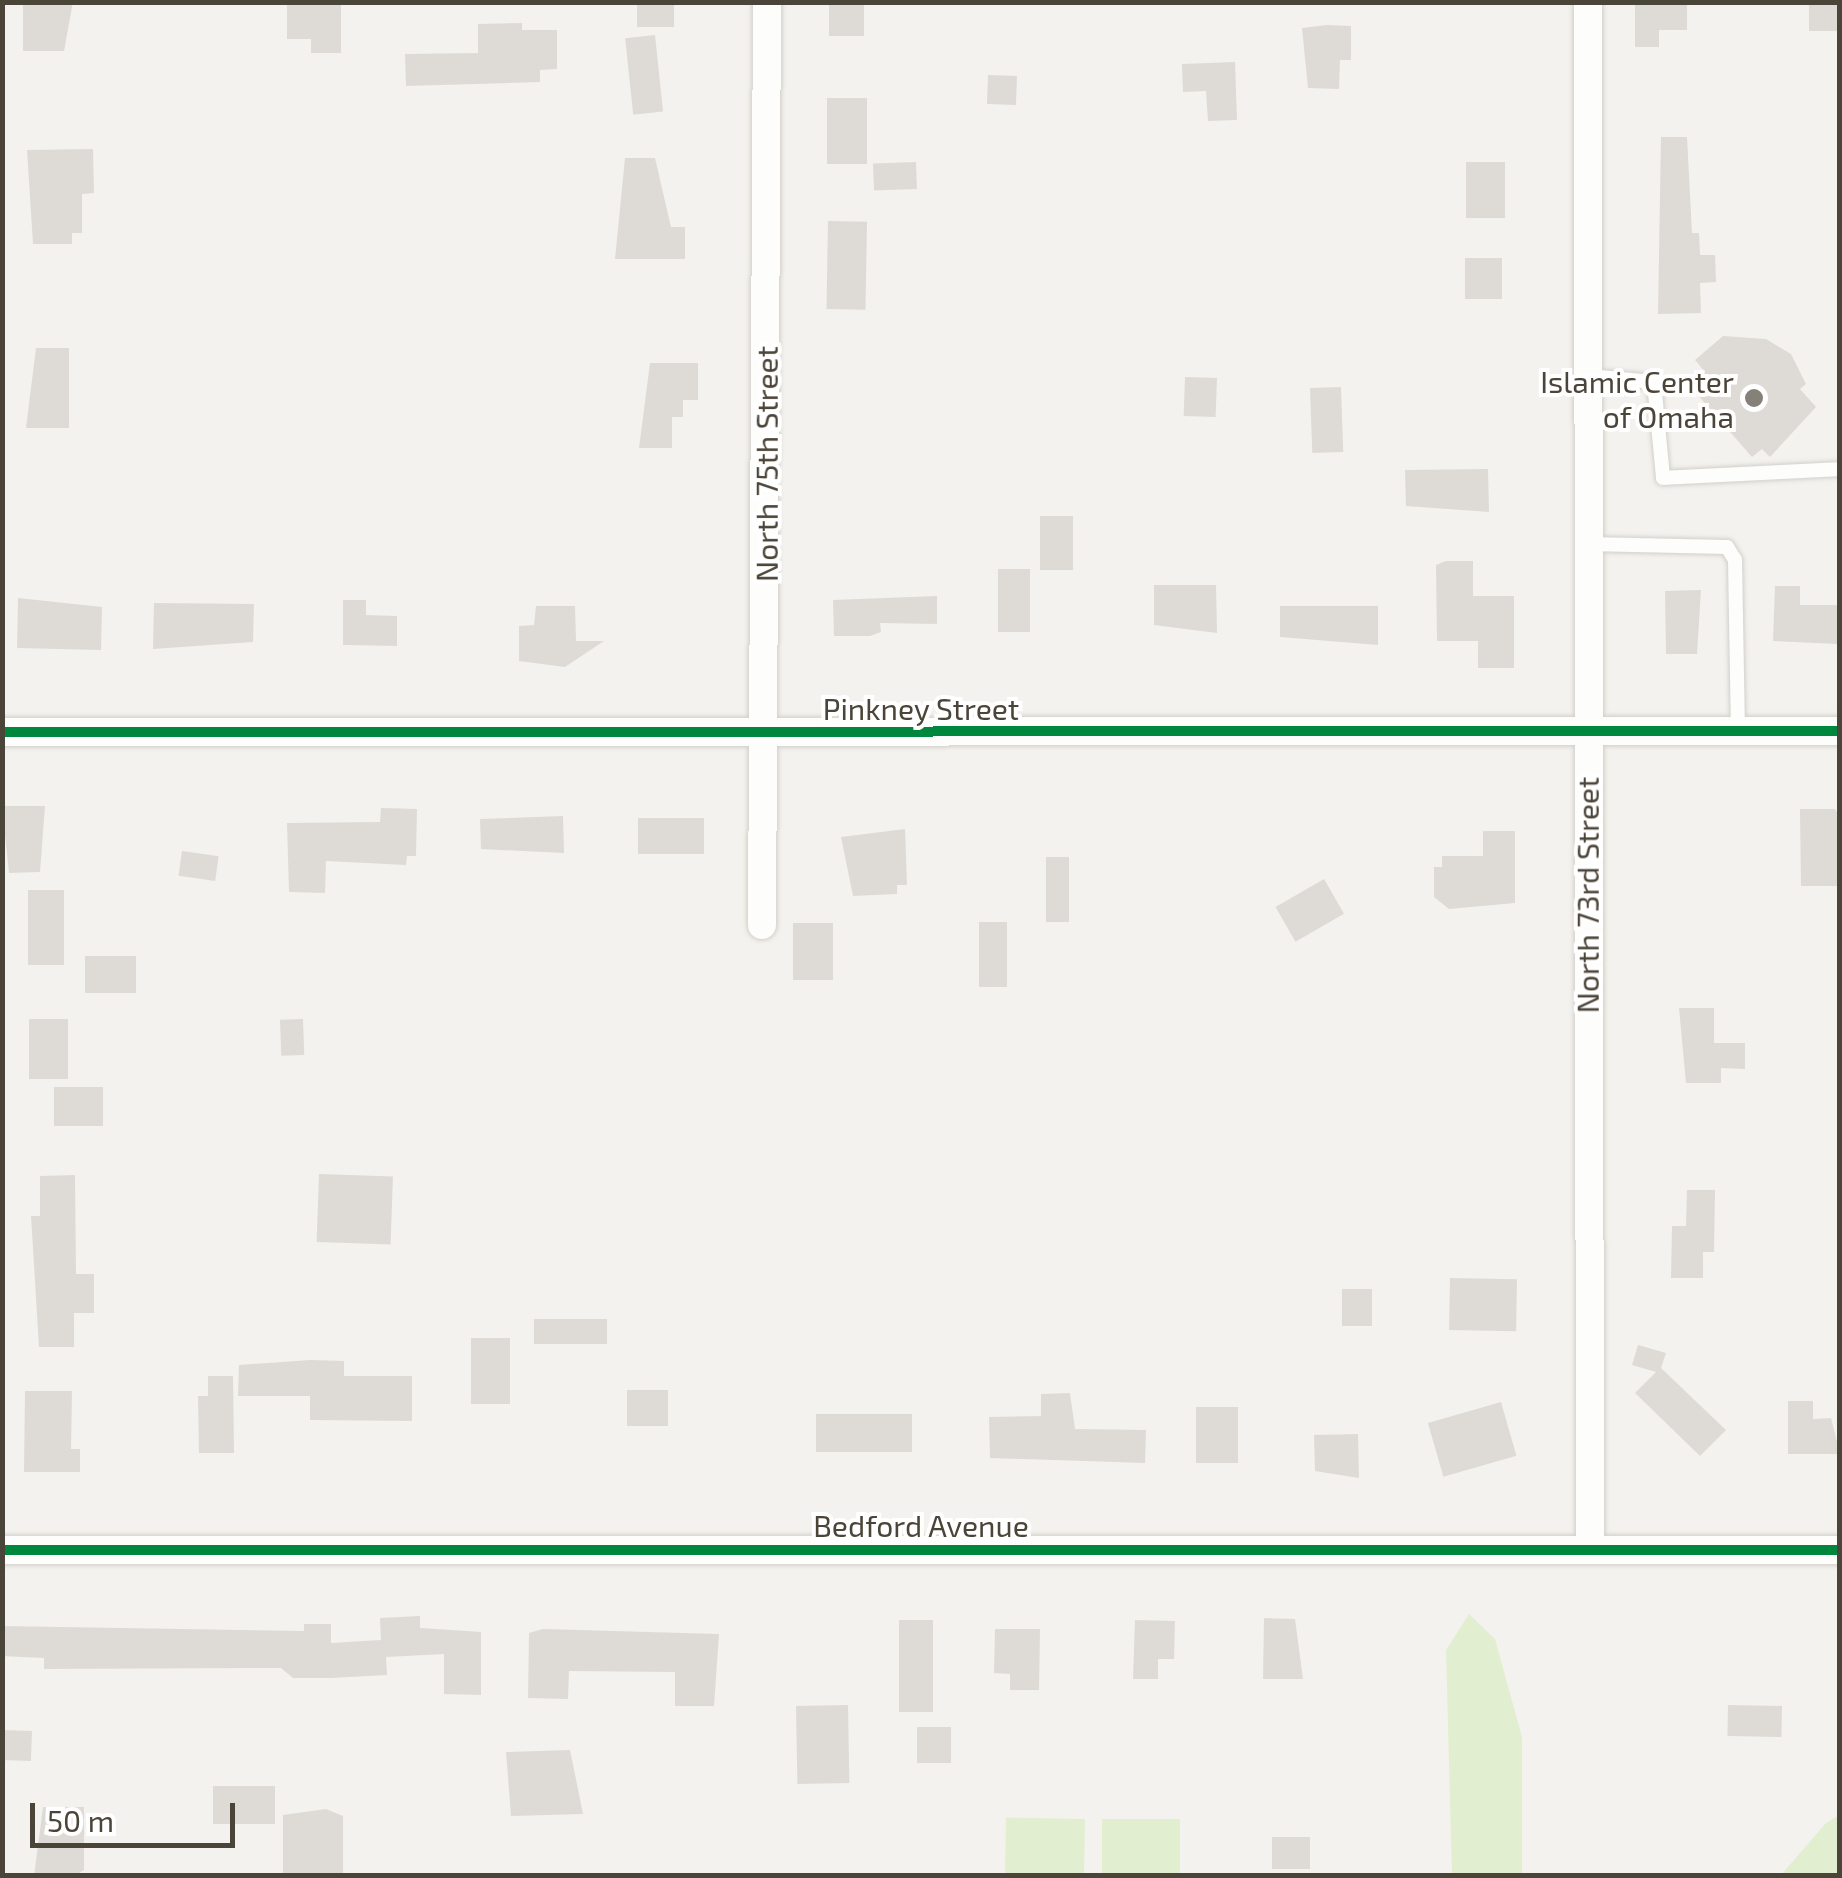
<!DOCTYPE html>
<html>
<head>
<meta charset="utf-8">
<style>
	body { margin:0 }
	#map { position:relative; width:1842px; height:1878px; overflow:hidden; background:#f4f2ee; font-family:"Exo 2",sans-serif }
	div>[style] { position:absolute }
	.green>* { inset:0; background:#e1eecf; transform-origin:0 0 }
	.building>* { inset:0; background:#dedbd6; transform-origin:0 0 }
	.roads { filter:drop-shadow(0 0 2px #d2d0cb) drop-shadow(0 0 2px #d2d0cb) }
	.lane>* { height:14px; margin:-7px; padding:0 7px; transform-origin:7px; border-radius:7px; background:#fdfdfc }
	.street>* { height:28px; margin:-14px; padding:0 14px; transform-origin:14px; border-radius:14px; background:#fdfdfc }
	.cycleway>* { height:10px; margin:-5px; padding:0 5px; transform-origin:5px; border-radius:5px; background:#00873e }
	.dots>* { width:28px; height:28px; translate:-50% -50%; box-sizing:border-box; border:5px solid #fff; border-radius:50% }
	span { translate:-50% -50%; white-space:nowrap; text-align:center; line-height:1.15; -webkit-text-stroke:8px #fff; paint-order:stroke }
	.poi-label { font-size:30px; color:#4b4439 }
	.right { translate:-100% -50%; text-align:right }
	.street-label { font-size:30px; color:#4b4439 }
	.frame { position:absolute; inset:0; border:5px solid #4b4439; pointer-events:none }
	.scale { position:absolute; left:30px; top:1803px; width:205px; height:45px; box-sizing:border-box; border:5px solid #4b4439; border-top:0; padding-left:12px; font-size:30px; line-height:35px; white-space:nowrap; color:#4b4439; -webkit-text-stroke:8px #fff; paint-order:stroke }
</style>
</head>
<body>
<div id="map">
	<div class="green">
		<i style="clip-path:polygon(1469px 1614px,1495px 1639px,1522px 1737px,1522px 1875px,1452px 1875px,1446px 1650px)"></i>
		<i style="clip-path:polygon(1839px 1815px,1839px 1875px,1781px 1875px,1826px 1823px)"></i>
		<i style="left:1085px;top:1819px;width:56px;height:79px;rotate:91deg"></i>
		<i style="left:1180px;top:1819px;width:56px;height:78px;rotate:90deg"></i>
	</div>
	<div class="building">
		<i style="clip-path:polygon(23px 2px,73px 2px,64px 51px,23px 51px)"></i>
		<i style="clip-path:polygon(287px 2px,341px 2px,341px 53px,311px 53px,311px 39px,287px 39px)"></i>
		<i style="left:637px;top:2px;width:37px;height:25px"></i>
		<i style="left:829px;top:2px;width:35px;height:34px"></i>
		<i style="clip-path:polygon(1635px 2px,1687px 2px,1687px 30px,1659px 30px,1659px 47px,1635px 47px)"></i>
		<i style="left:1809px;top:2px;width:31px;height:29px"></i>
		<i style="clip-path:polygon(522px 23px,522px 30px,557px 30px,557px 69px,540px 70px,540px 82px,406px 86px,405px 54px,478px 53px,478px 24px)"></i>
		<i style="clip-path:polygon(1327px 25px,1351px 26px,1351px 60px,1340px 60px,1339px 89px,1308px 88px,1302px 28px)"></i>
		<i style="left:655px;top:35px;width:77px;height:30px;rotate:84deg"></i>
		<i style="clip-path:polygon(1235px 62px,1237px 120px,1208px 121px,1206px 91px,1183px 92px,1182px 64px)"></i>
		<i style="left:988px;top:75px;width:29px;height:29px;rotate:2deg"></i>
		<i style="left:867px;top:98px;width:66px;height:40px;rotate:90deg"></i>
		<i style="clip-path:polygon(1661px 137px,1687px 137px,1692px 233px,1699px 233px,1700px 255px,1715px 255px,1716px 282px,1700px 283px,1701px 313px,1658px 314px)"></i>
		<i style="clip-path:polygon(93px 149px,94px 193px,82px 194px,82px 233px,72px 233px,72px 244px,33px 244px,27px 150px)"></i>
		<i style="clip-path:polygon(625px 158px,655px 158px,671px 227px,685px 227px,685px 259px,615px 259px)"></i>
		<i style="left:916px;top:162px;width:27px;height:43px;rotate:88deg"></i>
		<i style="left:1466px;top:162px;width:39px;height:56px"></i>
		<i style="left:828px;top:221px;width:39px;height:88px;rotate:1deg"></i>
		<i style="left:1502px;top:258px;width:41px;height:37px;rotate:90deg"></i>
		<i style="clip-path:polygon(1723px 336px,1766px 339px,1791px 354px,1806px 384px,1800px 389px,1816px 407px,1770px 457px,1762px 449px,1752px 457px,1689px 385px,1705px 372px,1695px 360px)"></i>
		<i style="clip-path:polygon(36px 348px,69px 348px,69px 428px,26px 428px)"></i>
		<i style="clip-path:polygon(650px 363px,698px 363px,698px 400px,683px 400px,683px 417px,672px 417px,672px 448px,639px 448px)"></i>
		<i style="left:1185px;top:377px;width:32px;height:39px;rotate:2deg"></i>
		<i style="left:1341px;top:387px;width:65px;height:31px;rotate:88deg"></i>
		<i style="clip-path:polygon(1488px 469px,1489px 512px,1406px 506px,1405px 470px)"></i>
		<i style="left:1040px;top:516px;width:33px;height:54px"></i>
		<i style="clip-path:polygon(1446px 561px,1473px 561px,1473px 596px,1514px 596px,1514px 668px,1478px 668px,1478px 641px,1437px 641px,1436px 565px)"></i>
		<i style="left:998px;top:569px;width:32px;height:63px"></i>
		<i style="clip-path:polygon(1154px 585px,1216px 585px,1217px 633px,1154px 625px)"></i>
		<i style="clip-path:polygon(1775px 586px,1800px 586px,1800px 605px,1837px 605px,1837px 644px,1773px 641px)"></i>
		<i style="clip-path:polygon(1701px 590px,1697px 654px,1666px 654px,1665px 591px)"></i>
		<i style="clip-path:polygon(937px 596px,937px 624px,880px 623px,881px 632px,870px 636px,834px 636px,833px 600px)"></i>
		<i style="clip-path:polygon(18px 598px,102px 607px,101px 650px,17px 648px)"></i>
		<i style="clip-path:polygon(343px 600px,366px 600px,366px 615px,397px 616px,397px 646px,343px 645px)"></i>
		<i style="clip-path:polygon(154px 603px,254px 604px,253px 642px,153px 649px)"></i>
		<i style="clip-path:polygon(536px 606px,575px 606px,576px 641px,604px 641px,565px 667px,519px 661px,519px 626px,534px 625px)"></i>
		<i style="clip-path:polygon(1280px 606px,1378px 606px,1378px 645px,1280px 637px)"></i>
		<i style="clip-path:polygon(2px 806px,45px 806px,40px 872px,9px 873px)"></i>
		<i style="clip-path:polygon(381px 808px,417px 809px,416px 856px,407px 856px,406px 865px,326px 861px,325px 893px,289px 892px,287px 823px,380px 822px)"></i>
		<i style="clip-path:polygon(1800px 809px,1835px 809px,1840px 817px,1840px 886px,1801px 886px)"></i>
		<i style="clip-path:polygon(563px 816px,564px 853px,481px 849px,480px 819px)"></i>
		<i style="left:638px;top:818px;width:66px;height:36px"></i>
		<i style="clip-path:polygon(905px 829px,907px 885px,897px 885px,897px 894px,853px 896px,841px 837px)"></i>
		<i style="clip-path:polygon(1483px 831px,1515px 831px,1515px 903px,1449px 909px,1434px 897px,1434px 867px,1442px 867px,1442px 856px,1483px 856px)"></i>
		<i style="left:182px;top:851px;width:37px;height:25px;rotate:8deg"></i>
		<i style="left:1046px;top:857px;width:23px;height:65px"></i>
		<i style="left:1324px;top:879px;width:40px;height:56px;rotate:60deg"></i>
		<i style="left:28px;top:890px;width:36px;height:75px"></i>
		<i style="left:979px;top:922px;width:28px;height:65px"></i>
		<i style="left:793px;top:923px;width:40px;height:57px"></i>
		<i style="left:85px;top:956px;width:51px;height:37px"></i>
		<i style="clip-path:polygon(1679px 1008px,1714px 1008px,1714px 1043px,1745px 1043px,1745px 1069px,1721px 1068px,1721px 1083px,1686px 1083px)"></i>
		<i style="left:29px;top:1019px;width:39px;height:60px"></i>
		<i style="left:303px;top:1019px;width:36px;height:23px;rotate:88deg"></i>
		<i style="left:103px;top:1087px;width:39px;height:49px;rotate:90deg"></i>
		<i style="left:319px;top:1174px;width:74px;height:68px;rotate:2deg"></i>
		<i style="clip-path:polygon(75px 1175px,76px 1274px,94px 1274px,94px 1313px,74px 1313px,74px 1347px,39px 1347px,31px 1216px,40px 1216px,40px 1176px)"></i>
		<i style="clip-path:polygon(1687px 1190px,1715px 1190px,1714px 1252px,1703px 1252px,1703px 1278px,1671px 1278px,1672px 1226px,1686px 1226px)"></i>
		<i style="left:1450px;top:1278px;width:67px;height:52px;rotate:1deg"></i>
		<i style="left:1342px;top:1289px;width:30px;height:37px"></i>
		<i style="left:534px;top:1319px;width:73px;height:25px"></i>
		<i style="left:471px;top:1338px;width:39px;height:66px"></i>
		<i style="clip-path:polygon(1638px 1345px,1666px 1353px,1661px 1368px,1726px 1430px,1700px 1456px,1635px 1393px,1656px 1372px,1632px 1365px)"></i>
		<i style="clip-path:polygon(310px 1360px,344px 1361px,344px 1376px,412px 1376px,412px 1421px,310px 1420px,310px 1396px,238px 1396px,239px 1365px)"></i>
		<i style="clip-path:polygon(208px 1376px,233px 1376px,234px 1453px,199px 1453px,198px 1396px,208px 1396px)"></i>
		<i style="left:627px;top:1390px;width:41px;height:36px"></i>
		<i style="clip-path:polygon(25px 1391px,72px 1391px,71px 1449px,80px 1449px,80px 1472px,24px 1472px)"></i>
		<i style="clip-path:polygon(1070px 1393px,1075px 1429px,1146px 1430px,1145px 1463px,990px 1458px,989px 1417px,1041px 1416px,1041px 1394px)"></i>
		<i style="clip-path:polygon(1788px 1401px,1813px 1401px,1813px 1419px,1831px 1418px,1840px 1454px,1788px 1454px)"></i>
		<i style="left:1501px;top:1402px;width:56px;height:76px;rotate:74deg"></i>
		<i style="left:1196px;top:1407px;width:42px;height:56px"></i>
		<i style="left:816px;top:1414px;width:96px;height:38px"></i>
		<i style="clip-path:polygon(1358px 1434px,1359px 1478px,1315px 1471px,1314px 1435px)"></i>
		<i style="clip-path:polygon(420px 1616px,420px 1628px,481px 1632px,481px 1695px,444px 1694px,444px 1654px,386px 1657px,387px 1675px,331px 1678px,293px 1678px,281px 1668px,44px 1669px,44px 1658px,2px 1656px,2px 1626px,304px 1631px,304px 1624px,331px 1624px,331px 1643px,381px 1640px,380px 1618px)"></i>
		<i style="clip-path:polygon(1264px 1618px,1295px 1619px,1303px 1679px,1263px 1679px)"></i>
		<i style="left:899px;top:1620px;width:34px;height:92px"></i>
		<i style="clip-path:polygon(1135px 1620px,1175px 1621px,1174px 1659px,1158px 1659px,1158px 1679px,1133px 1679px)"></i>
		<i style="clip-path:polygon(543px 1629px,719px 1634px,714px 1706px,675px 1706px,675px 1672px,569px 1671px,568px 1699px,528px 1698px,529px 1633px)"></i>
		<i style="clip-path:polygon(995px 1629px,1040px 1629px,1039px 1690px,1010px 1690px,1010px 1674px,994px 1673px)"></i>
		<i style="left:848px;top:1705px;width:78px;height:52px;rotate:89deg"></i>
		<i style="left:1728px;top:1705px;width:54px;height:31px;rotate:1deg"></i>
		<i style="left:917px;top:1727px;width:34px;height:36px"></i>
		<i style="left:2px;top:1730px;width:30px;height:30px;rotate:2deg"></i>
		<i style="clip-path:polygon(570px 1750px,583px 1814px,511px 1816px,506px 1752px)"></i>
		<i style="left:213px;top:1786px;width:62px;height:38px"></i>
		<i style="clip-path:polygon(43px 1807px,84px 1807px,84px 1870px,74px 1876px,34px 1876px)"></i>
		<i style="clip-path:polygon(326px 1809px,343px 1816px,343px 1876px,283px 1876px,283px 1815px)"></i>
		<i style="left:1272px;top:1837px;width:38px;height:32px"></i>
	</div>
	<div class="roads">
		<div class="lane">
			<i style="left:1588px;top:376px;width:66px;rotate:5.2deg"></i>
			<i style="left:1654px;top:382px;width:96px;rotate:84.6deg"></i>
			<i style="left:1663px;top:478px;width:177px;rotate:-2.9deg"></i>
			<i style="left:1587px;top:544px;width:140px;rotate:1.2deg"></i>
			<i style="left:1727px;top:547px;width:15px;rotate:58deg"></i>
			<i style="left:1735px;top:560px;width:171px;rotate:89deg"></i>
		</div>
		<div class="street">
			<i style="left:1588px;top:2px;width:1546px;rotate:89.93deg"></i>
			<i style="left:2px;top:732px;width:1838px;rotate:-0.03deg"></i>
			<i style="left:762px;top:925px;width:923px;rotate:-89.69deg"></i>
			<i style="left:2px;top:1550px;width:1838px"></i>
		</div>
	</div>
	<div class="cycleway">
		<i style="left:2px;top:732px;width:1838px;rotate:-0.03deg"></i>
		<i style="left:2px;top:1550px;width:1838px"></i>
	</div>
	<div class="dots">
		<i style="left:1754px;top:398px;background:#868178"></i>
	</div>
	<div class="poi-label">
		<span class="right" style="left:1734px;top:398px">Islamic Center<br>of Omaha</span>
	</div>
	<div class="street-label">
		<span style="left:766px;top:464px;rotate:-90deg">North 75th Street</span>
		<span style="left:921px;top:708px">Pinkney Street</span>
		<span style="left:1587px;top:895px;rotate:-90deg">North 73rd Street</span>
		<span style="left:921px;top:1525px">Bedford Avenue</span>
	</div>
	<div class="frame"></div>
	<div class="scale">50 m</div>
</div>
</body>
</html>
